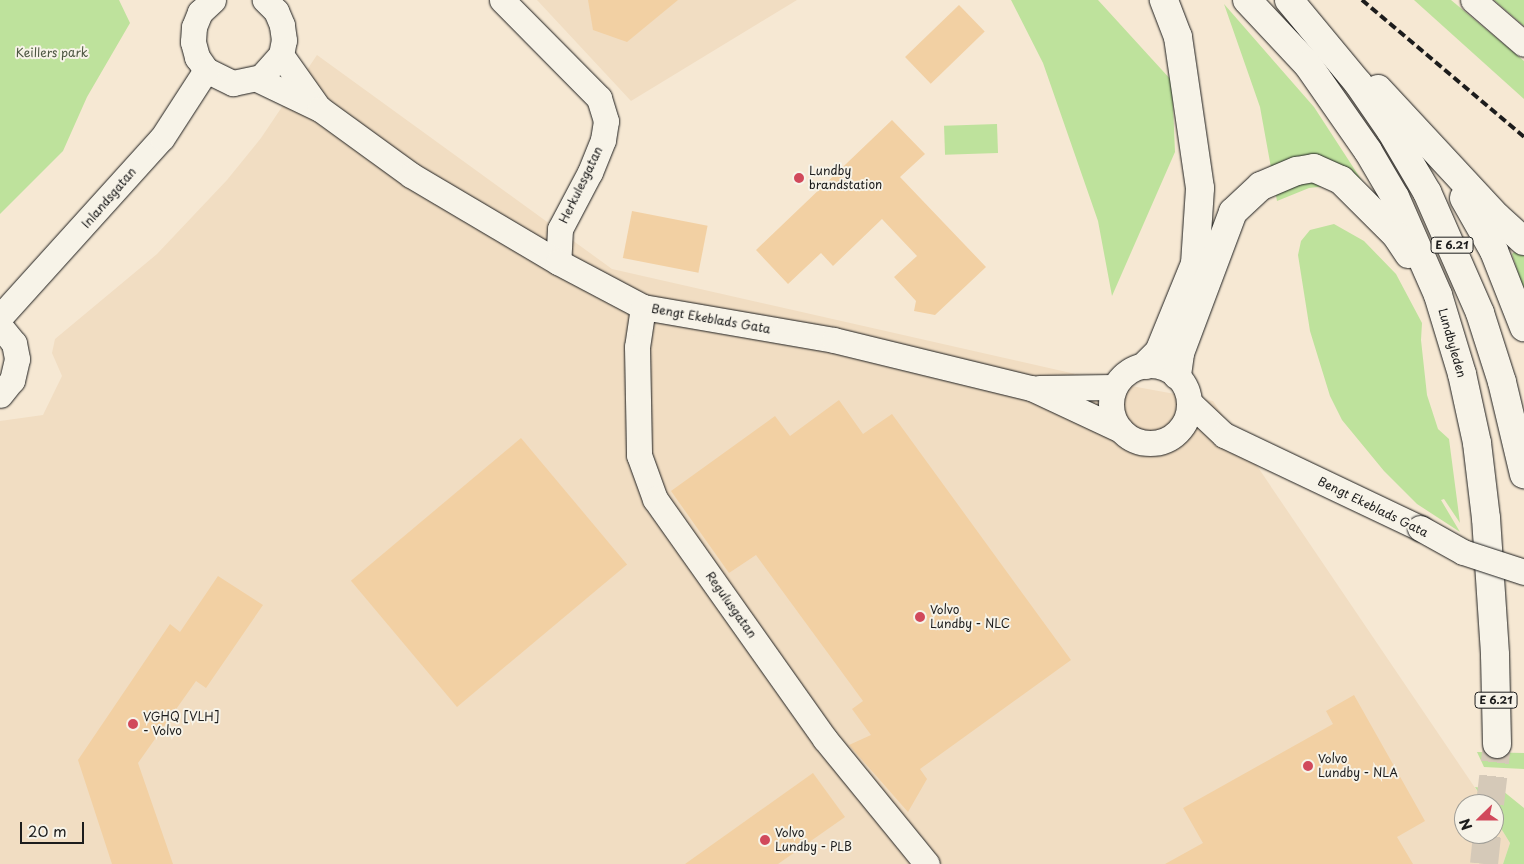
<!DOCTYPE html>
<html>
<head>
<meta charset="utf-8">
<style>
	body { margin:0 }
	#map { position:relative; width:1524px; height:864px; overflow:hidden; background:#f6e8d3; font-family:"Playpen Sans",sans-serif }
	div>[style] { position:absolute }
	.built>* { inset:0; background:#f1ddc2 }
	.green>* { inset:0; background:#bee29c; transform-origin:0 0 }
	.building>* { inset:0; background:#f2d0a3; transform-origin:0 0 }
	.highway-tunnel>* { height:28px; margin-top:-14px; transform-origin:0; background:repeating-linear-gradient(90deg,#d5c9b8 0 28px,transparent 0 42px) }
	.roads { filter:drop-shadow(0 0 1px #1c1c1c) drop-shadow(0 0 1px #1c1c1c) }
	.minor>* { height:25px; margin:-12.5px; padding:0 12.5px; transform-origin:12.5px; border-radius:12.5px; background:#f7f3e8 }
	.minor>.ring { margin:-12.5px; padding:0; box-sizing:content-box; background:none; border:25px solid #f7f3e8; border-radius:50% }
	.highway>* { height:28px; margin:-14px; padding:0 14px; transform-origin:14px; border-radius:14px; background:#f7f3e8 }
	.rail>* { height:4px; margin-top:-2px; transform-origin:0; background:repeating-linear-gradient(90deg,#1c1c1c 0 8px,transparent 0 12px) }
	.bridges { filter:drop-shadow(0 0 1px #1c1c1c) drop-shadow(0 0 1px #1c1c1c) }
	.minor-bridge>* { height:25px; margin:-12.5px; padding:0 12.5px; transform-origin:12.5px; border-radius:12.5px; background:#f7f3e8 }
	.dots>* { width:14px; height:14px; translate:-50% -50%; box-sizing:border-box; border:2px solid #f7f3e8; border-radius:50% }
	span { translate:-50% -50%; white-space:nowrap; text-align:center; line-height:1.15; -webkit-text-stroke:4px #f7f3e8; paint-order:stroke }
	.shield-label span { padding:1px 4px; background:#f7f3e8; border:1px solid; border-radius:4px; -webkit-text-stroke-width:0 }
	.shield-label { font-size:11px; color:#1c1c1c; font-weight:700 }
	.park-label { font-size:12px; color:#4d5742 }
	.poi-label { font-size:12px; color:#1c1c1c }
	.left { translate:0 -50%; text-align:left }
	.street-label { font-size:12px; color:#1c1c1c }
	.north { position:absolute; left:1454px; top:794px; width:50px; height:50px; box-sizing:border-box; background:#f7f3e8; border:1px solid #9f9d96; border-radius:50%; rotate:248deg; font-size:14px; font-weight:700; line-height:20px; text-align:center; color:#1c1c1c }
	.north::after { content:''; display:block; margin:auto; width:18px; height:22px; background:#d1495b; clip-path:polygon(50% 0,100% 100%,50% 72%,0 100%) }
	.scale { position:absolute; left:20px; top:822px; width:64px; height:22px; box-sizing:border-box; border:2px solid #1c1c1c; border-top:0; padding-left:6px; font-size:15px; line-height:18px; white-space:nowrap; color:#1c1c1c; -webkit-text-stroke:4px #f7f3e8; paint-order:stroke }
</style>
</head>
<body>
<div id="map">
	<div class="built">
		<i style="clip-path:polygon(537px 0,797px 0,631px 101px)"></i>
		<i style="clip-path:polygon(317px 55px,612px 269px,1115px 383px,1213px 401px,1486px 804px,1464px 804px,1464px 834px,1494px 834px,1494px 817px,1510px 843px,1503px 864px,0 864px,0 421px,43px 415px,62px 376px,52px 353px,55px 339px,157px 254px,227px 180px,261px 138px)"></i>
	</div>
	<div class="green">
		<i style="clip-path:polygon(0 0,119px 0,130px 23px,87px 97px,63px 151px,0 214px)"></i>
		<i style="clip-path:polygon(1011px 0,1098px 0,1172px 81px,1175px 152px,1112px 296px,1098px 221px,1043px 63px)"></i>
		<i style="clip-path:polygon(1414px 0,1451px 0,1524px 61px,1524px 99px)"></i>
		<i style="clip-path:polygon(1494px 0,1524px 0,1524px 26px,1502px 7px)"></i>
		<i style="clip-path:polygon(1224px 4px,1314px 107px,1381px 210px,1327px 186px,1309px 188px,1277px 201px,1260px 107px)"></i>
		<i style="left:997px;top:124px;width:29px;height:53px;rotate:88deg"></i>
		<i style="clip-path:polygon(1334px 224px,1364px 241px,1396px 274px,1422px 323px,1421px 340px,1427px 395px,1438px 429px,1449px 439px,1460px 523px,1444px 499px,1441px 500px,1460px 532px,1417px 504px,1384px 471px,1342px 420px,1330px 396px,1310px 331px,1298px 255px,1301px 241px,1310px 230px)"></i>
		<i style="clip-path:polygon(1514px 252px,1524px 256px,1524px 290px,1512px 254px)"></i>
		<i style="clip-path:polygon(1477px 752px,1524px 753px,1524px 769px,1484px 767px)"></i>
		<i style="clip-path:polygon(1475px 787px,1503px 791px,1524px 808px,1524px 864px,1503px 864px,1510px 843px,1494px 817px,1494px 804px,1486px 804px)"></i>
	</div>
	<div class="building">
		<i style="clip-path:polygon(588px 0,678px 0,627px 42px,593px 30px)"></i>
		<i style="left:959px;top:5px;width:37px;height:75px;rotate:46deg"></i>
		<i style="clip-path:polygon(892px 120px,925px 154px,900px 177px,986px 267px,935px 315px,914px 311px,916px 301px,894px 277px,917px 256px,882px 219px,833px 266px,821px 253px,788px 284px,756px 250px)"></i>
		<i style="left:632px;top:211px;width:77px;height:48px;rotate:11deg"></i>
		<i style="clip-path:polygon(839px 400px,863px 434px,892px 414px,1071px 660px,920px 769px,927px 779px,908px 812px,849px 745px,871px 735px,852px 709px,863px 701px,756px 555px,729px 573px,671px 491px,775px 416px,790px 436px)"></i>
		<i style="left:521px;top:438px;width:165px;height:222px;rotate:50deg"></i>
		<i style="clip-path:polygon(218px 576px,263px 605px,206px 688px,196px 681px,138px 763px,173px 864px,112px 864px,78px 760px,170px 624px,180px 632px)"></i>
		<i style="clip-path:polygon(1354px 695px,1425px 821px,1397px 837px,1413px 864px,1165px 864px,1203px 843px,1183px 808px,1333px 724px,1326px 711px)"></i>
		<i style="clip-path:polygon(813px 773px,845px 817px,778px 864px,685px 864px)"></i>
	</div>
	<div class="highway-tunnel">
		<i style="left:1490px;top:804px;width:60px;rotate:-83.3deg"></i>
		<i style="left:1484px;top:864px;width:30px;rotate:-84deg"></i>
	</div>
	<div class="roads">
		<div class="minor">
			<i style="left:213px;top:0;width:18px;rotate:137deg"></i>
			<i style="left:200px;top:12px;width:16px;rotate:112deg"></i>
			<i style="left:194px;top:27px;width:15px;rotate:94deg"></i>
			<i style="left:193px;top:42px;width:16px;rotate:75deg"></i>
			<i style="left:197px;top:57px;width:16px;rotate:55deg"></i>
			<i style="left:206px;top:70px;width:30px;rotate:26deg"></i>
			<i style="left:233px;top:83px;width:29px;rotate:-12deg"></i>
			<i style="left:261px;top:77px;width:30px;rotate:-48deg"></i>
			<i style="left:281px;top:55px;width:15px;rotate:-79deg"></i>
			<i style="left:284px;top:40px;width:15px;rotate:-98deg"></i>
			<i style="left:282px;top:25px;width:15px;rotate:-113deg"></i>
			<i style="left:276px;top:11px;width:16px;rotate:-135deg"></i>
			<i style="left:502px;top:0;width:138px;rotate:45.3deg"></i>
			<i style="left:599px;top:98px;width:24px;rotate:73deg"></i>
			<i style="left:606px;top:121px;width:19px;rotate:99deg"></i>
			<i style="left:603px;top:140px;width:35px;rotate:112deg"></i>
			<i style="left:590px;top:172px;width:64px;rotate:117.8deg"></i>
			<i style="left:560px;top:229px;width:33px;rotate:93deg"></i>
			<i style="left:1473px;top:0;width:67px;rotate:40.8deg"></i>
			<i style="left:281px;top:55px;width:64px;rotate:54.6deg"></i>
			<i style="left:257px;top:79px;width:70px;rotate:25.5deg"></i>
			<i style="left:320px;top:109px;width:112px;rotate:36deg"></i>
			<i style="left:411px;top:175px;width:171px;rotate:30.6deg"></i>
			<i style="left:558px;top:262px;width:96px;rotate:27.9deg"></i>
			<i style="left:643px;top:307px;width:194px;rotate:9.8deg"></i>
			<i style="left:834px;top:340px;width:203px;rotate:13.7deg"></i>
			<i style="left:1031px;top:388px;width:99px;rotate:25deg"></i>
			<i style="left:643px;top:307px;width:40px;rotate:98.5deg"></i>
			<i style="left:637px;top:347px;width:108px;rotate:88.9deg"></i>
			<i style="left:639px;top:455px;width:47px;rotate:70deg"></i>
			<i style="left:655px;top:499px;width:294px;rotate:54.7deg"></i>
			<i style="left:825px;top:739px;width:161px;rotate:50.8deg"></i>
			<i style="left:0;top:317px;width:241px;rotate:-47.9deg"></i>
			<i style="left:162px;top:138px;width:81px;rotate:-57.1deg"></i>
			<i style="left:0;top:326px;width:22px;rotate:51deg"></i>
			<i style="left:14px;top:343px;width:16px;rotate:79deg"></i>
			<i style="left:17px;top:359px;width:22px;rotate:103deg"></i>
			<i style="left:12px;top:380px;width:19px;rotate:129deg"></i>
			<i class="ring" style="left:1111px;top:365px;width:53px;height:53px"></i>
			<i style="left:1039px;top:388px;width:75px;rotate:-0.8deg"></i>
			<i style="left:1190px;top:403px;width:47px;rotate:43.3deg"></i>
			<i style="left:1224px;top:435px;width:217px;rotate:25.4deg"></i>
		</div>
		<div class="highway">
			<i style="left:1247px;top:0;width:89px;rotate:46.8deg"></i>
			<i style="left:1308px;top:65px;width:105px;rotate:55.1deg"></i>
			<i style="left:1368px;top:151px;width:53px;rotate:59.6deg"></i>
			<i style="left:1395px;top:197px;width:107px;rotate:66.3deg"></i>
			<i style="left:1438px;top:295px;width:83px;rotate:73.1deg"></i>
			<i style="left:1462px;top:374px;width:71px;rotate:77.7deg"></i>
			<i style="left:1477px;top:443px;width:76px;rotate:83.2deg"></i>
			<i style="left:1486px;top:518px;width:137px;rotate:86.2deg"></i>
			<i style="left:1495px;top:655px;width:89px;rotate:88.7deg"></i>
			<i style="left:1289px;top:0;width:108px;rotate:50.3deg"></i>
			<i style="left:1358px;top:83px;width:58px;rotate:55.5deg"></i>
			<i style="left:1391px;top:131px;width:71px;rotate:59.5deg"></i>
			<i style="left:1427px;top:192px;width:132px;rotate:66.3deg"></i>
			<i style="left:1480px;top:313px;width:72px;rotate:72.3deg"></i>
			<i style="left:1502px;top:382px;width:95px;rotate:76.6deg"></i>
			<i style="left:1378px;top:89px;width:175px;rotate:47.1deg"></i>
			<i style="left:1497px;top:217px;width:36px;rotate:42deg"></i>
			<i style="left:1464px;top:198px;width:61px;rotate:60.5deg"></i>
			<i style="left:1494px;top:251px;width:82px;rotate:68.5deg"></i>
			<i style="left:1146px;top:365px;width:18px;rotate:-45deg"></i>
			<i style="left:1159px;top:352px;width:95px;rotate:-67.8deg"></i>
			<i style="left:1195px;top:264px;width:76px;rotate:-86.2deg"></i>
			<i style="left:1200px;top:188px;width:153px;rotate:-98.3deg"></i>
			<i style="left:1178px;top:37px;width:40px;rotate:-111deg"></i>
			<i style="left:1177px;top:375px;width:22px;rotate:-82deg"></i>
			<i style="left:1180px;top:353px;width:151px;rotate:-69.4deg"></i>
			<i style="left:1233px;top:212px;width:38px;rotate:-43deg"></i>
			<i style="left:1261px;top:186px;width:39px;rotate:-23deg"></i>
			<i style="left:1297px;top:171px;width:17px;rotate:-10deg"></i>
			<i style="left:1314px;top:168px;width:30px;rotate:24deg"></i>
			<i style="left:1341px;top:180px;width:78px;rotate:45deg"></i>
			<i style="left:1396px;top:235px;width:23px;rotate:56deg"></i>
		</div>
	</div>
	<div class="rail">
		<i style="left:1362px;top:0;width:212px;rotate:40.2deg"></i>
	</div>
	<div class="bridges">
		<div class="minor-bridge">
			<i style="left:1420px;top:528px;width:49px;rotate:29.2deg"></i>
			<i style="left:1463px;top:552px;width:64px;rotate:18.2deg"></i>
		</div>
	</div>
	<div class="dots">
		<i style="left:799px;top:178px;background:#d1495b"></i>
		<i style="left:920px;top:617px;background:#d1495b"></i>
		<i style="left:133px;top:724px;background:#d1495b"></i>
		<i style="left:1308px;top:766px;background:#d1495b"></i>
		<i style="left:765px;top:840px;background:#d1495b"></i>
	</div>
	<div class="shield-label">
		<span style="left:1452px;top:245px">E 6.21</span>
		<span style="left:1496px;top:700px">E 6.21</span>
	</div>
	<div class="park-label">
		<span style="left:52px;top:53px">Keillers park</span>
	</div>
	<div class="poi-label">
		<span class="left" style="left:809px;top:178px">Lundby<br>brandstation</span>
		<span class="left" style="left:930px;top:617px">Volvo<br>Lundby - NLC</span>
		<span class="left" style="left:143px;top:724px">VGHQ [VLH]<br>- Volvo</span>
		<span class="left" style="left:1318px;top:766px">Volvo<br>Lundby - NLA</span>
		<span class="left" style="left:775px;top:840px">Volvo<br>Lundby - PLB</span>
	</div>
	<div class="street-label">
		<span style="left:581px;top:185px;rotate:-64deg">Herkulesgatan</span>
		<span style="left:109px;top:198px;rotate:-49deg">Inlandsgatan</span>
		<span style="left:711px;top:319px;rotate:10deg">Bengt Ekeblads Gata</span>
		<span style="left:1452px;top:343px;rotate:74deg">Lundbyleden</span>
		<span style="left:1373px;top:507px;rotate:26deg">Bengt Ekeblads Gata</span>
		<span style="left:731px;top:605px;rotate:55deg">Regulusgatan</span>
	</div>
	<div class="north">N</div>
	<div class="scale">20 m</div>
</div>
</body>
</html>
